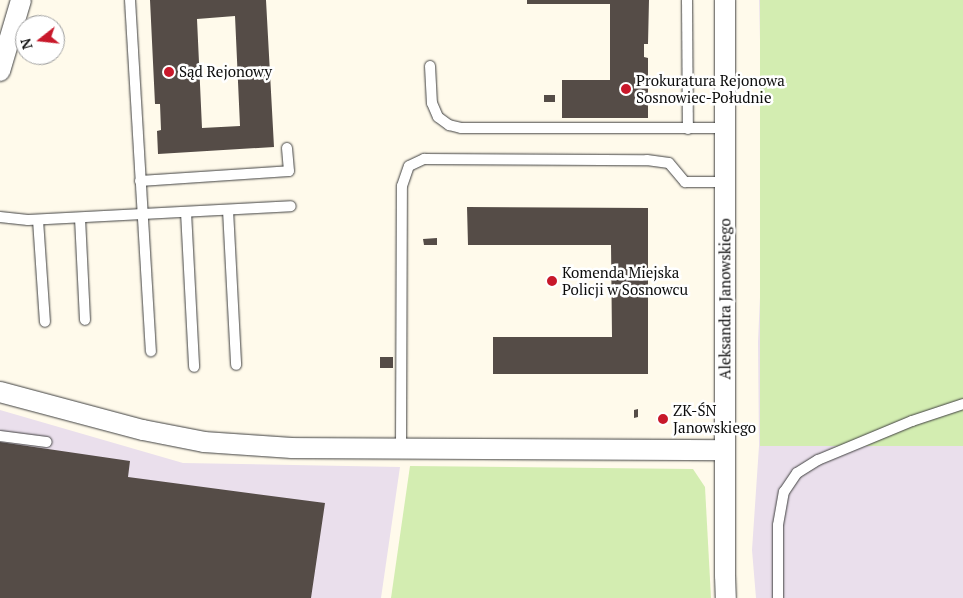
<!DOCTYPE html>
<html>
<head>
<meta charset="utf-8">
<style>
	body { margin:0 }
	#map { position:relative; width:963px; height:598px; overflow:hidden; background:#fffaeb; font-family:"PT Serif",serif }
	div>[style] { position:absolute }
	.industrial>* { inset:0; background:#eadfec }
	.green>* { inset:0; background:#d3edb1; transform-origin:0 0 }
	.building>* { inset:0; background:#554c47; transform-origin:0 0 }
	.roads { filter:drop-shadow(0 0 1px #3f3f3f) drop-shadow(0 0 1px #3f3f3f) }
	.service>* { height:10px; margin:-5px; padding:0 5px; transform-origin:5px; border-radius:5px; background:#fff }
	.minor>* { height:20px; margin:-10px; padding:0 10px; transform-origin:10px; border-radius:10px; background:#fff }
	.dots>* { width:14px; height:14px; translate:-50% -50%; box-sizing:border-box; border:2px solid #fff; border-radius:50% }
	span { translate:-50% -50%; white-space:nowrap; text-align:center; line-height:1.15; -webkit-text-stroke:5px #fff; paint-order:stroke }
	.poi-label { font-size:15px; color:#0c0c0c }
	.left { translate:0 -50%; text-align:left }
	.street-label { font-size:15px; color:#0c0c0c }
	.north { position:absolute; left:15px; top:15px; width:50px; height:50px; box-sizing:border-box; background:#fff; border:1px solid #9e9e9e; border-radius:50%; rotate:254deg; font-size:14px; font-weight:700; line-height:20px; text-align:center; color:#0c0c0c }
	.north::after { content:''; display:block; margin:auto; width:18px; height:22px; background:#c8182a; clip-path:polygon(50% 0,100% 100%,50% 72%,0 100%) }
</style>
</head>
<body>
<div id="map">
	<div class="industrial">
		<i style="clip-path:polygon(759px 0,885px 0,963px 14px,963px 598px,756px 598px,752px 550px,759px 446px,758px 342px,764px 207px)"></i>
		<i style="clip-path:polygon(0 410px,183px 463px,400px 467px,381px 598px,0 598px)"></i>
	</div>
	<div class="green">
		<i style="left:760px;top:0;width:203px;height:446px"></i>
		<i style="clip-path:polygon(410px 466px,693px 469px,705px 487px,711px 598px,391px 598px)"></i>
	</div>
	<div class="building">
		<i style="clip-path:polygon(evenodd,150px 0,266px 0,274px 147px,158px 154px,157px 131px,161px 130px,160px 104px,155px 104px,150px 0,235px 16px,240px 126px,202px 128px,197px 19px,235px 16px)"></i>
		<i style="clip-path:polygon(527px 0,649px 0,648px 44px,644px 44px,644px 57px,648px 58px,648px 118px,562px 118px,562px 80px,610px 80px,610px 4px,527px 4px)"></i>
		<i style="left:544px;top:95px;width:11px;height:7px"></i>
		<i style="clip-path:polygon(467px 207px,648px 208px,648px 374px,493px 374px,493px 337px,612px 337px,611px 245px,468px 245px)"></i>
		<i style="clip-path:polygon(437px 238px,437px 245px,424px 245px,423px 239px)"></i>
		<i style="left:380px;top:357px;width:13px;height:11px"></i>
		<i style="clip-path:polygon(638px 409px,638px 417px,634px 418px,634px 410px)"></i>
		<i style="left:660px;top:416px;width:6px;height:5px"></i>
		<i style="clip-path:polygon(0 442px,130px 461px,128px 477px,325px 503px,311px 598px,0 598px)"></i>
	</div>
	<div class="roads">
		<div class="service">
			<i style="left:130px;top:0;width:352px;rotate:86.6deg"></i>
			<i style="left:687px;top:0;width:129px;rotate:89.6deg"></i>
			<i style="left:430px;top:66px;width:37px;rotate:87deg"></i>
			<i style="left:432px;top:103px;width:15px;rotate:67deg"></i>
			<i style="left:438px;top:117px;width:14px;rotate:36deg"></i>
			<i style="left:449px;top:125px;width:12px;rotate:14deg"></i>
			<i style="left:461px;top:128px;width:263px"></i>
			<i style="left:140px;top:181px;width:149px;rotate:-3.8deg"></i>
			<i style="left:289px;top:171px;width:23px;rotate:-95deg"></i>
			<i style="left:228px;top:210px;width:155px;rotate:87deg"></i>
			<i style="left:186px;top:212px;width:155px;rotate:87deg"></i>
			<i style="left:0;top:217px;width:28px;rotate:6deg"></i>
			<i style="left:28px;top:220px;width:263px;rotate:-3deg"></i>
			<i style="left:80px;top:218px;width:102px;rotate:87.2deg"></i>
			<i style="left:38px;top:220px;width:102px;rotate:86.1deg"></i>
			<i style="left:0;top:436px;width:47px;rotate:7.3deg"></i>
			<i style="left:401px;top:448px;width:262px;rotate:-89.8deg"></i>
			<i style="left:402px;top:186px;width:21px;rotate:-71deg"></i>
			<i style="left:409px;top:166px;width:17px;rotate:-25deg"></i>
			<i style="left:424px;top:159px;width:223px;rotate:0.3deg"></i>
			<i style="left:647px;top:160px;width:22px;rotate:8deg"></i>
			<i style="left:669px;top:163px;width:25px;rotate:50deg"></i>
			<i style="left:685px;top:182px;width:40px"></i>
			<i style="left:778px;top:598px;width:73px;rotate:-90deg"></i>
			<i style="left:778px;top:525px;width:34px;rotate:-80deg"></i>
			<i style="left:784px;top:492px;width:23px;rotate:-56deg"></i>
			<i style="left:797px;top:473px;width:25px;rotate:-32deg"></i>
			<i style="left:818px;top:460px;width:102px;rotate:-22.5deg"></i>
			<i style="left:912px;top:421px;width:54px;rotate:-18.4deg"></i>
		</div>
		<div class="minor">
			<i style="left:725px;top:0;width:575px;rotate:90deg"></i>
			<i style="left:725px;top:575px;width:23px;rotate:88deg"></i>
			<i style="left:0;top:71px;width:74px;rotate:-73.5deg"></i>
			<i style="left:0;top:392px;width:148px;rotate:14.9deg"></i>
			<i style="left:143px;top:430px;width:62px;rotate:11.1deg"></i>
			<i style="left:204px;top:442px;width:88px;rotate:3.9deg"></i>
			<i style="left:292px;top:448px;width:433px;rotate:0.3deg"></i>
		</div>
	</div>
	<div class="dots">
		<i style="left:169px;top:72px;background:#c8182a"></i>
		<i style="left:626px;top:89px;background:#c8182a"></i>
		<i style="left:552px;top:281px;background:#c8182a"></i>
		<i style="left:663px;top:419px;background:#c8182a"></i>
	</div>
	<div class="poi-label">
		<span class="left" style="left:179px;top:72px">Sąd Rejonowy</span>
		<span class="left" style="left:636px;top:89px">Prokuratura Rejonowa<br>Sosnowiec-Południe</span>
		<span class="left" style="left:562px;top:281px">Komenda Miejska<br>Policji w Sosnowcu</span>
		<span class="left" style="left:673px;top:419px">ZK-ŚN<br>Janowskiego</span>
	</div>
	<div class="street-label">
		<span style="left:725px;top:299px;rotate:-90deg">Aleksandra Janowskiego</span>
	</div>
	<div class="north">N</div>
</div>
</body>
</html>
